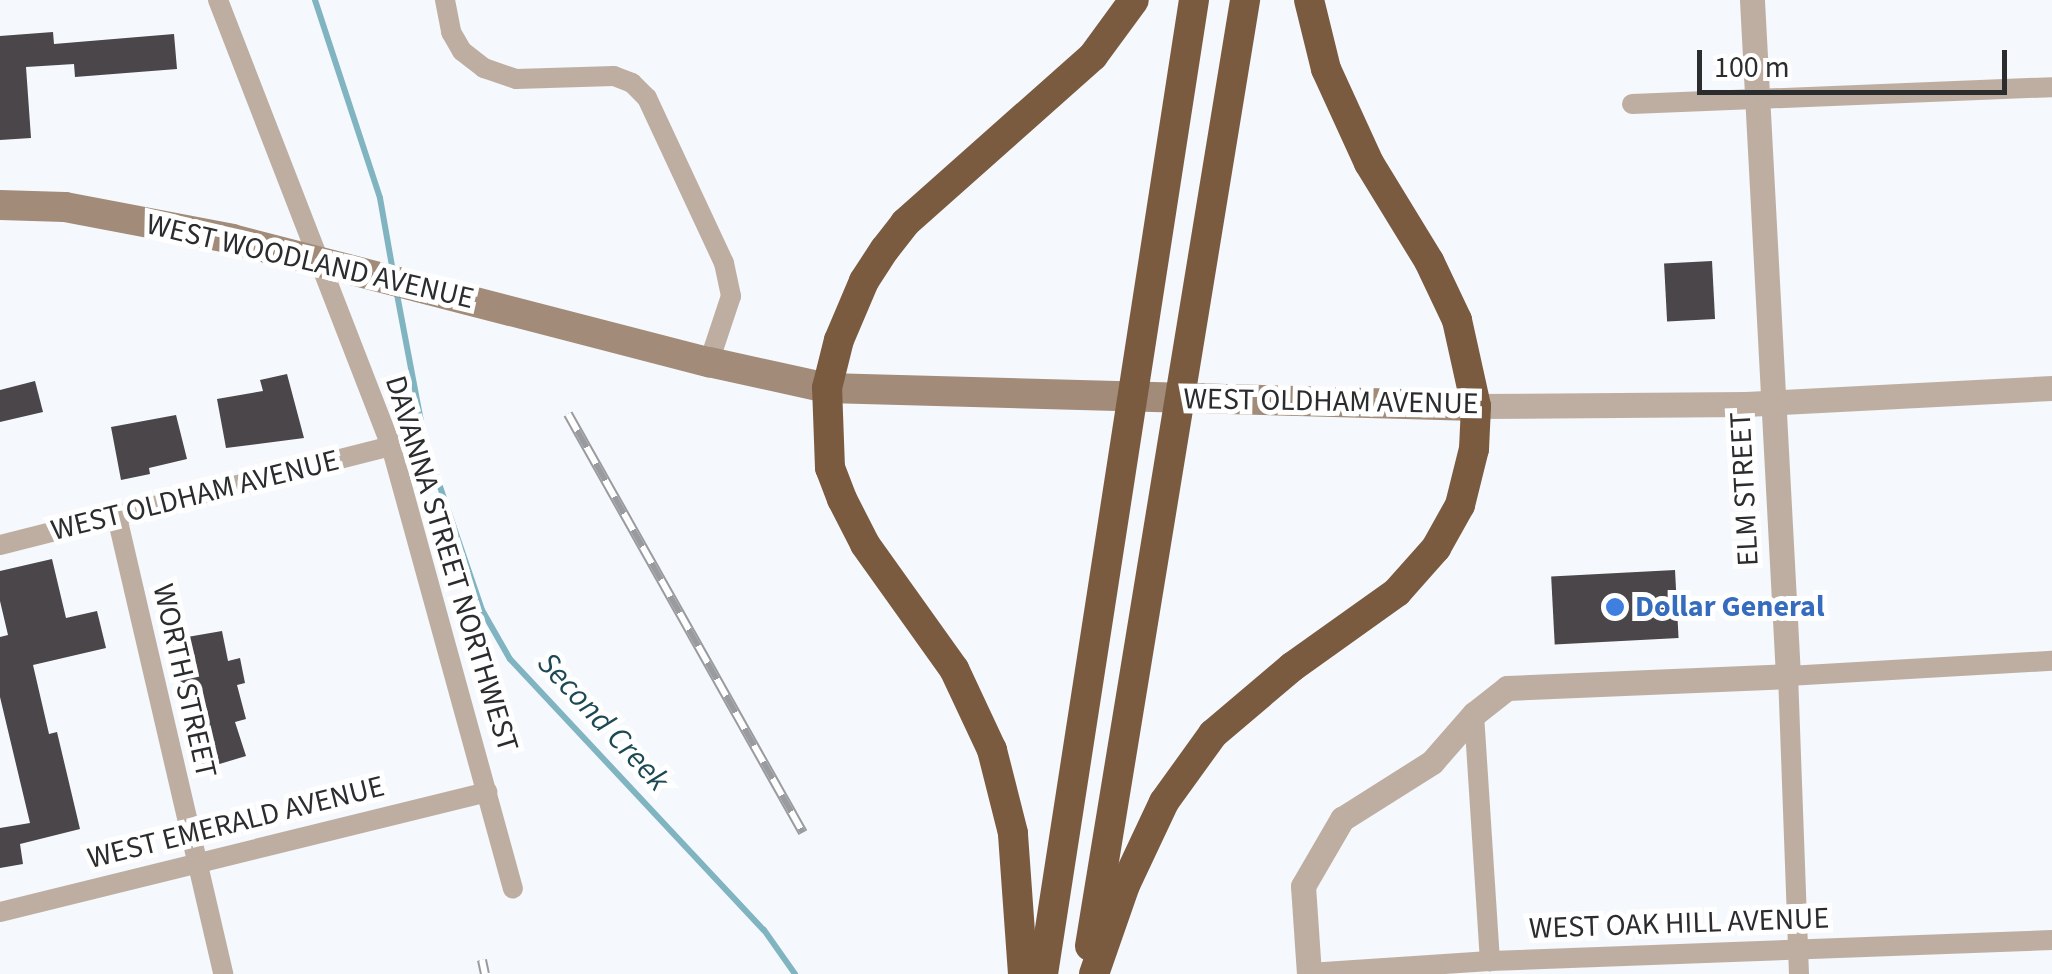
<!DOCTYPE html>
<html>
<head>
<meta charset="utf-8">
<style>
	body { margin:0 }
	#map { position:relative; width:2052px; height:974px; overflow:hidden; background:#f5f8fc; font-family:"Source Sans 3",sans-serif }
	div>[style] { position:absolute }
	.stream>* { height:6px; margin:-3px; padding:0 3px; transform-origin:3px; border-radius:3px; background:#80b4c1 }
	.building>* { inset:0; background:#4a4649; transform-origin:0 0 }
	.minor>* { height:20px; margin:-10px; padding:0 10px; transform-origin:10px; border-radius:10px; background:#beaea2 }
	.tertiary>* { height:25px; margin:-12.5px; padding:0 12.5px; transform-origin:12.5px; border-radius:12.5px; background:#beaea2 }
	.secondary>* { height:30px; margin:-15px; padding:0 15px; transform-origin:15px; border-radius:15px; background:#a28b78 }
	.motorway>* { height:30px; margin:-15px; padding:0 15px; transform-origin:15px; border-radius:15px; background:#7b5b40 }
	.rail>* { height:10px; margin-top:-5px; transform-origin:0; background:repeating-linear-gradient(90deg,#fff 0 19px,#999b9f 0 38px); box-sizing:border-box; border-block:2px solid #999b9f }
	.dots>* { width:28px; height:28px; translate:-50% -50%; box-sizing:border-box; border:5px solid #fff; border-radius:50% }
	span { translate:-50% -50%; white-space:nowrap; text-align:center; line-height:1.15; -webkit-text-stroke:10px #fff; paint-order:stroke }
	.street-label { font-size:30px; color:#2b2c2e }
	.shop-label { font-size:30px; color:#366cbe; font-weight:700 }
	.left { translate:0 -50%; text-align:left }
	.water-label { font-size:32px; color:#1c4954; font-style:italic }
	.scale { position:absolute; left:1697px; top:50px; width:310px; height:45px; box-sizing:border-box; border:5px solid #2b2c2e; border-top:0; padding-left:12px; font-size:30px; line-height:35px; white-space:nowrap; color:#2b2c2e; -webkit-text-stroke:8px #fff; paint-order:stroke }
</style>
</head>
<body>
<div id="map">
	<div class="stream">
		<i style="left:315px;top:0;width:208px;rotate:71.8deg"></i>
		<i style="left:380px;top:198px;width:75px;rotate:80deg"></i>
		<i style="left:396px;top:289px;width:139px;rotate:79.3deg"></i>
		<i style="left:434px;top:469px;width:149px;rotate:71.2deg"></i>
		<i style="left:482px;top:610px;width:56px;rotate:60.3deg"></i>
		<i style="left:510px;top:659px;width:371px;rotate:46.9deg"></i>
		<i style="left:764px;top:930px;width:54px;rotate:54.8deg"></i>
	</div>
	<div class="building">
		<i style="clip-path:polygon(53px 32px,54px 44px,174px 34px,177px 69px,75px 77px,74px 64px,26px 67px,31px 138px,0 140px,0 36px)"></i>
		<i style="left:1712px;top:261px;width:58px;height:48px;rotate:87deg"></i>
		<i style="clip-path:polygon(287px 374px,304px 438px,226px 448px,217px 399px,263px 391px,260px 380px)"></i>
		<i style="clip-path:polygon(35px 381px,43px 412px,0 422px,0 390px)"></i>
		<i style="clip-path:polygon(176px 415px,187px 459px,149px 468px,150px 474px,121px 480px,111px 427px)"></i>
		<i style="clip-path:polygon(52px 559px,66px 618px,97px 611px,106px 648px,33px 665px,49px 734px,57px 732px,80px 829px,20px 844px,23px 864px,0 868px,0 828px,30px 823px,0 697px,0 637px,8px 635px,0 601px,0 571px)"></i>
		<i style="left:1675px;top:570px;width:68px;height:124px;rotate:87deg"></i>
		<i style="clip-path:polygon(222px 631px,228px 661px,240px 658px,245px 683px,237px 685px,246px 719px,235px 722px,246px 756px,203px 769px,180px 693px,170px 640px)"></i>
	</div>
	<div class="minor">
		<i style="left:218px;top:0;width:478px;rotate:68.8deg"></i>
		<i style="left:391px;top:446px;width:459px;rotate:74.6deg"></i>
		<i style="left:445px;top:0;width:33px;rotate:79deg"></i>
		<i style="left:451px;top:32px;width:22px;rotate:60deg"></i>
		<i style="left:462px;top:51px;width:28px;rotate:38deg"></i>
		<i style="left:484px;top:68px;width:34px;rotate:19deg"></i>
		<i style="left:516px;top:79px;width:98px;rotate:-1.8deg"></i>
		<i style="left:614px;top:76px;width:19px;rotate:21deg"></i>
		<i style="left:632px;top:83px;width:21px;rotate:45deg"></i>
		<i style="left:647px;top:98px;width:182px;rotate:65deg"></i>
		<i style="left:724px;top:263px;width:34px;rotate:78deg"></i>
		<i style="left:731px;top:296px;width:70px;rotate:108.4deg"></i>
		<i style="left:1632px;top:104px;width:420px;rotate:-2.3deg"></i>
		<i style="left:117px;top:517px;width:469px;rotate:76.9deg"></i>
		<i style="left:0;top:545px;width:403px;rotate:-14.2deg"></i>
		<i style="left:1474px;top:714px;width:248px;rotate:86.3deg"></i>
		<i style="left:0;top:912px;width:502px;rotate:-13.84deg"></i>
		<i style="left:1309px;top:973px;width:181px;rotate:-3.8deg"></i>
		<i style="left:1490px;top:961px;width:562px;rotate:-2.14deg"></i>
		<i style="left:1799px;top:974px;width:298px;rotate:-92.1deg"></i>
		<i style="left:1788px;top:676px;width:264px;rotate:-3.3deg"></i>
	</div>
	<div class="tertiary">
		<i style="left:1476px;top:406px;width:270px;rotate:-0.4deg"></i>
		<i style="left:1746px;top:404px;width:306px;rotate:-3deg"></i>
		<i style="left:1309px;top:974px;width:88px;rotate:-93.9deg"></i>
		<i style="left:1303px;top:886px;width:78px;rotate:-59.8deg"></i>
		<i style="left:1342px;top:819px;width:107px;rotate:-32.3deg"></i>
		<i style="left:1432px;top:762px;width:64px;rotate:-48.8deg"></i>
		<i style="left:1474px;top:714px;width:42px;rotate:-38.2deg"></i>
		<i style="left:1507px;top:688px;width:281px;rotate:-2.4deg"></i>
		<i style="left:1788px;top:676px;width:677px;rotate:-93.05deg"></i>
	</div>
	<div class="secondary">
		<i style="left:0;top:205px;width:65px;rotate:1.8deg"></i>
		<i style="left:65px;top:207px;width:170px;rotate:10.8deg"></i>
		<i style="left:232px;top:239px;width:493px;rotate:14.5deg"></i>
		<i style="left:709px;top:362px;width:121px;rotate:12.4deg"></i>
		<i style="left:827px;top:388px;width:649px;rotate:1.59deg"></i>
	</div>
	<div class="motorway">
		<i style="left:1090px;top:946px;width:959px;rotate:-80.69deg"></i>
		<i style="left:1023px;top:974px;width:141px;rotate:-94.1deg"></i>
		<i style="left:1013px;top:833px;width:86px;rotate:-104.2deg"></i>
		<i style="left:992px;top:750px;width:89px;rotate:-115.1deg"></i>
		<i style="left:954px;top:669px;width:153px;rotate:-125.5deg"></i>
		<i style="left:865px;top:544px;width:51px;rotate:-117.1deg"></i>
		<i style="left:842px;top:499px;width:33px;rotate:-111deg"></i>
		<i style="left:830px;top:468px;width:80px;rotate:-92.1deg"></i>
		<i style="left:827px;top:388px;width:49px;rotate:-76deg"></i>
		<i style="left:839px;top:340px;width:64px;rotate:-67deg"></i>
		<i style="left:864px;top:281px;width:38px;rotate:-57deg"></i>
		<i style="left:885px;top:249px;width:33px;rotate:-52deg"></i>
		<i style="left:905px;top:223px;width:251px;rotate:-41.6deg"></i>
		<i style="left:1093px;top:56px;width:69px;rotate:-53.8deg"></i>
		<i style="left:1043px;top:974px;width:986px;rotate:-81.19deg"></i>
		<i style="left:1094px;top:974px;width:94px;rotate:-70.8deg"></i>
		<i style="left:1125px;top:885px;width:92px;rotate:-64.8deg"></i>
		<i style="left:1164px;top:802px;width:84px;rotate:-54.2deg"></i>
		<i style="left:1213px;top:734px;width:104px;rotate:-40.3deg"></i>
		<i style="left:1292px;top:667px;width:129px;rotate:-35.5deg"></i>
		<i style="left:1397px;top:592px;width:59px;rotate:-48.4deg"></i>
		<i style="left:1436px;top:548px;width:49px;rotate:-60.8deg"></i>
		<i style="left:1460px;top:505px;width:58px;rotate:-76deg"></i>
		<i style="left:1474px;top:449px;width:43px;rotate:-87.3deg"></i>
		<i style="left:1476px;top:406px;width:88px;rotate:-102.5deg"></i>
		<i style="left:1457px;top:320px;width:65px;rotate:-115.4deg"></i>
		<i style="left:1429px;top:261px;width:115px;rotate:-121.5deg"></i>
		<i style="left:1369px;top:163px;width:103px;rotate:-114.6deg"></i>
		<i style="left:1326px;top:69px;width:71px;rotate:-103.8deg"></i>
	</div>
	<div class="rail">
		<i style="left:568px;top:414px;width:480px;rotate:60.7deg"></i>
		<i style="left:482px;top:960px;width:14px;rotate:78deg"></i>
	</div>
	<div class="dots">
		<i style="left:1615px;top:607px;background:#3f7fe0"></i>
	</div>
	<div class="street-label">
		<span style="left:310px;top:262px;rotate:13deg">WEST WOODLAND AVENUE</span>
		<span style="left:1331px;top:402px;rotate:1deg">WEST OLDHAM AVENUE</span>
		<span style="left:1745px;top:489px;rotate:-93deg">ELM STREET</span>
		<span style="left:195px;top:496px;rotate:-14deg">WEST OLDHAM AVENUE</span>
		<span style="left:451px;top:564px;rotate:73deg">DAVANNA STREET NORTHWEST</span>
		<span style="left:184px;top:681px;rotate:77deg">WORTH STREET</span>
		<span style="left:236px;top:823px;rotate:-14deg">WEST EMERALD AVENUE</span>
		<span style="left:1679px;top:924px;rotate:-2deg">WEST OAK HILL AVENUE</span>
	</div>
	<div class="shop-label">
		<span class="left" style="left:1635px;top:607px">Dollar General</span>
	</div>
	<div class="water-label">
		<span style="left:603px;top:722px;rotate:47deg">Second Creek</span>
	</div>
	<div class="scale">100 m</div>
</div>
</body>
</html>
